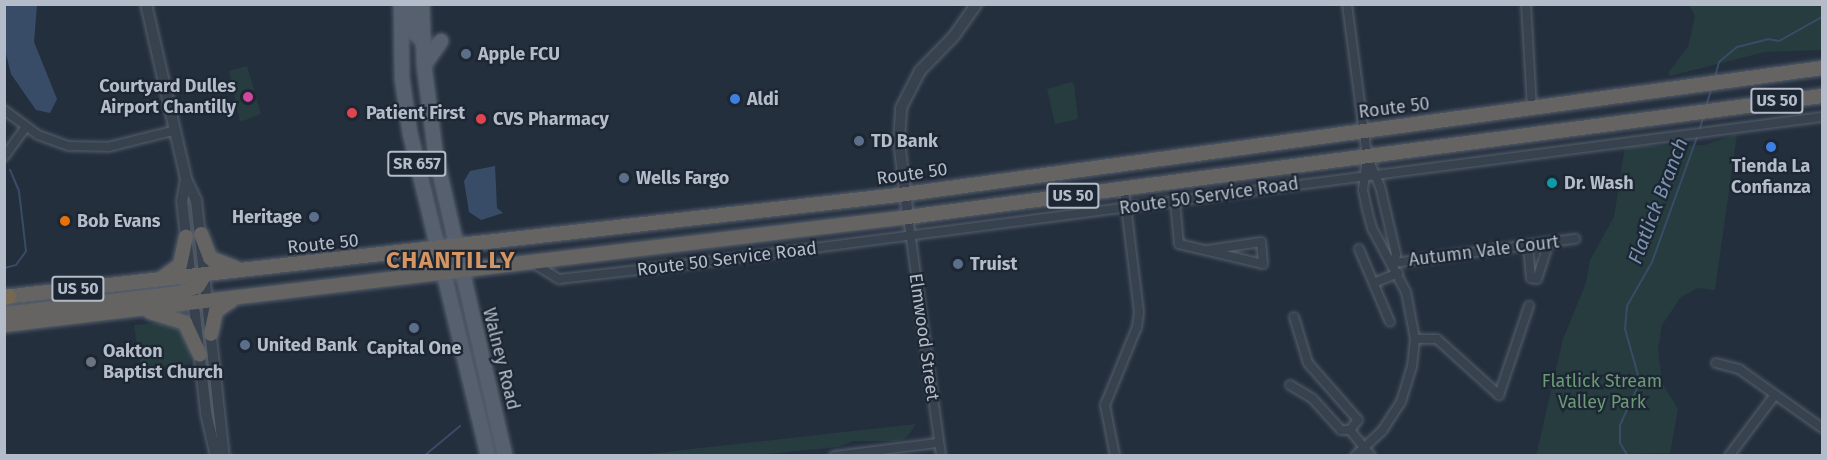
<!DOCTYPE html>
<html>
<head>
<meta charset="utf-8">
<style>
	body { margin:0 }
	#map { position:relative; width:1827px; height:460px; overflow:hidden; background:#242f3e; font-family:"Fira Sans",sans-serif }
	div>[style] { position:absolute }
	.green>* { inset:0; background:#263c3f }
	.water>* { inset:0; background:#394c67 }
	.stream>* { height:2px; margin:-1px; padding:0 1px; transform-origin:1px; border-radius:1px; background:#394c67 }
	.roads { filter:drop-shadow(0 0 2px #565f6c) drop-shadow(0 0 2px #565f6c) }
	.minor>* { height:8px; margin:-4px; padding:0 4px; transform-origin:4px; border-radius:4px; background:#38414e }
	.tertiary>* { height:10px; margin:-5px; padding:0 5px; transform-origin:5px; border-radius:5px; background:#38414e }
	.primary>* { height:14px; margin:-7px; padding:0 7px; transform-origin:7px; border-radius:7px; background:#56606e }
	.trunk>* { height:14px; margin:-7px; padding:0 7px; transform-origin:7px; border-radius:7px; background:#656462 }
	.motorway>* { height:15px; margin:-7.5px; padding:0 7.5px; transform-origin:7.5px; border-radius:7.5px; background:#746855 }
	.dots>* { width:16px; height:16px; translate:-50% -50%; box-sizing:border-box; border:3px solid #1d2633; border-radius:50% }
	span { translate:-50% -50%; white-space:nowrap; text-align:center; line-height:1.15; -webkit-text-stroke:4.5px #1d2633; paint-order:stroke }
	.shield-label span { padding:2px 4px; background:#1d2633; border:2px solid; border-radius:4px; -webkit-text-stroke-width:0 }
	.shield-label { font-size:16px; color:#b4bcc9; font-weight:700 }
	.poi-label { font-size:18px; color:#b4bcc9; font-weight:700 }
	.left { translate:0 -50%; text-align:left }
	.right { translate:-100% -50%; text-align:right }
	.street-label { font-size:18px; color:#b4bcc9 }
	.park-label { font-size:18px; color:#6b9a76 }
	.water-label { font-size:20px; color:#7c92b1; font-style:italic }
	.district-label { font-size:24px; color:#d59563; font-weight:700; letter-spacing:1.5px }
	.frame { position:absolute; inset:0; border:6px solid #b4bcc9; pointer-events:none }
</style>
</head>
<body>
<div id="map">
	<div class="green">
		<i style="clip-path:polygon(1689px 5px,1822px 5px,1822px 50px,1765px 52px,1670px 76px,1668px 73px,1688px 47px,1695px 16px)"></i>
		<i style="clip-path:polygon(247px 66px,261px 114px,240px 122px,229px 71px)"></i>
		<i style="clip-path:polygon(1071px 82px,1074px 84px,1078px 119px,1055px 124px,1047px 89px)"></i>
		<i style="clip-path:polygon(1737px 134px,1715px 290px,1698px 288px,1681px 297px,1662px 325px,1658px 350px,1662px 383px,1678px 409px,1670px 453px,1536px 456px,1563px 339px,1586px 283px,1590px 260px,1614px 217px,1625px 146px,1704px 145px)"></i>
		<i style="clip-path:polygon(176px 321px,190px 342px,190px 364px,141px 370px,134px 325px)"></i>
		<i style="clip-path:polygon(916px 424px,906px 438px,898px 441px,853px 441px,838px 447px,756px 455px,638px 455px)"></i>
	</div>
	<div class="water">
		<i style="clip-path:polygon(4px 5px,37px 5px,34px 42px,57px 99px,50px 113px,36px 110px,11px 74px,5px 50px)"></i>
		<i style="clip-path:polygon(495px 166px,497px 208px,503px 213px,481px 220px,469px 212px,464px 181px,470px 171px)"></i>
	</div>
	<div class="stream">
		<i style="left:1715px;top:77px;width:16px;rotate:-75deg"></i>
		<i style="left:1719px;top:62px;width:23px;rotate:-40deg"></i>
		<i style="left:1737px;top:47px;width:32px;rotate:-14deg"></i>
		<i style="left:1768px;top:39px;width:11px;rotate:10deg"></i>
		<i style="left:1779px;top:41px;width:49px;rotate:-29.2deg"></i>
		<i style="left:1706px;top:106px;width:19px;rotate:-72deg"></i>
		<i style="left:1700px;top:129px;width:12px;rotate:-76deg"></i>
		<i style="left:4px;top:268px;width:12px;rotate:-14deg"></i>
		<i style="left:16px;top:265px;width:17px;rotate:-54deg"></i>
		<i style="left:26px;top:251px;width:60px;rotate:-96.7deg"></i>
		<i style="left:19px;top:191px;width:23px;rotate:-113deg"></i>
		<i style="left:424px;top:456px;width:47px;rotate:-39.8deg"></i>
		<i style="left:1628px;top:456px;width:15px;rotate:-122deg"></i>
		<i style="left:1620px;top:443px;width:18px;rotate:-90deg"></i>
		<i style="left:1620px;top:425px;width:47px;rotate:-65.1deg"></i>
		<i style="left:1640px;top:382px;width:55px;rotate:-105.8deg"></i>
		<i style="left:1625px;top:329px;width:23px;rotate:-85deg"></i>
		<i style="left:1627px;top:306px;width:51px;rotate:-60.4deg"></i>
		<i style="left:1652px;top:262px;width:136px;rotate:-70.2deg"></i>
	</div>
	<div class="roads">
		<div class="minor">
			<i style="left:1347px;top:4px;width:153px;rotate:82.5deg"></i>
			<i style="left:1367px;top:156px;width:33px;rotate:67deg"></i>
			<i style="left:1380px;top:186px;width:70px;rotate:76.8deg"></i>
			<i style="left:1396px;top:254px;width:9px;rotate:103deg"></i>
			<i style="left:1394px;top:263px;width:183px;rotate:-7.6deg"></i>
			<i style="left:1526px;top:4px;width:105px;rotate:86.7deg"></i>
			<i style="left:4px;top:110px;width:42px;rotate:36.3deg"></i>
			<i style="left:38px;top:135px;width:33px;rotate:20deg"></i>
			<i style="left:69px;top:146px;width:39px;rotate:1deg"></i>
			<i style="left:108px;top:147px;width:70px;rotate:-14deg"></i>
			<i style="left:4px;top:157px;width:37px;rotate:-54deg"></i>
			<i style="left:1175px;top:201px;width:43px;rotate:84.7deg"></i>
			<i style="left:1179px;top:244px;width:86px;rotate:13.4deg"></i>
			<i style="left:1263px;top:264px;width:22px;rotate:-95deg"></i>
			<i style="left:1261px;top:242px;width:54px;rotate:171.4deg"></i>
			<i style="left:908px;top:217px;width:241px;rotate:82.1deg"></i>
			<i style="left:1528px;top:245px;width:33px;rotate:85deg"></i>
			<i style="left:1531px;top:278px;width:6px;rotate:9deg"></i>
			<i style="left:1537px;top:279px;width:39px;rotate:-72deg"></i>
			<i style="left:1359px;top:249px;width:79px;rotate:67deg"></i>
			<i style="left:533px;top:263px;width:31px;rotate:32deg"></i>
			<i style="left:559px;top:279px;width:141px;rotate:-6.5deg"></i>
			<i style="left:699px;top:263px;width:1132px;rotate:-7.41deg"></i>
			<i style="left:1376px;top:282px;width:24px;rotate:-22deg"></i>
			<i style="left:1294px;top:317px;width:48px;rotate:73.1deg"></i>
			<i style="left:1308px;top:363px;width:76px;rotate:48.7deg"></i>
			<i style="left:1358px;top:420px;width:13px;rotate:129deg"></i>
			<i style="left:1415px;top:339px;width:22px"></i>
			<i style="left:1437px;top:339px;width:84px;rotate:42.1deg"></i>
			<i style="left:1499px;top:395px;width:94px;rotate:-71.4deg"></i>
			<i style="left:1716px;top:363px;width:24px;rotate:15deg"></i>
			<i style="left:1739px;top:369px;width:102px;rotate:35.4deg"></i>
			<i style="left:1290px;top:385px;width:26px;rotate:31deg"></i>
			<i style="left:1312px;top:398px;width:43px;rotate:47.8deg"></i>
			<i style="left:1341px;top:430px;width:9px"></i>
			<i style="left:1350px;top:430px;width:33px;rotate:51deg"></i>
			<i style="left:834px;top:456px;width:104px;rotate:-7.2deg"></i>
			<i style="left:1115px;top:456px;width:52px;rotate:-101.1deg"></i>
			<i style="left:1105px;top:405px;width:84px;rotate:-67.7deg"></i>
			<i style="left:1137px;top:327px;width:15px;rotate:-82deg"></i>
			<i style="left:1139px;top:312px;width:124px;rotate:-97deg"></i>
			<i style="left:1355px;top:456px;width:37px;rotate:-43deg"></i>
			<i style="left:1382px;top:431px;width:35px;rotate:-57deg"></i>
			<i style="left:1401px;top:402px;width:37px;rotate:-73deg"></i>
			<i style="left:1412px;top:367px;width:28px;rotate:-84deg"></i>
			<i style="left:1415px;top:339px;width:48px;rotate:-100.8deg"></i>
			<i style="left:1406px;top:292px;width:72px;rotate:-118deg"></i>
			<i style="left:1372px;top:228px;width:20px;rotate:-105deg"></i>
			<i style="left:1367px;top:209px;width:19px;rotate:-102deg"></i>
			<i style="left:1363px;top:190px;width:33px;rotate:-83deg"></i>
			<i style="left:1729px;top:456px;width:75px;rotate:-53.1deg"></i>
		</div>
		<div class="tertiary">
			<i style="left:146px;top:4px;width:180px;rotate:77.1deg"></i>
			<i style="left:186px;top:179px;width:23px;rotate:65deg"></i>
			<i style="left:196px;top:200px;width:258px;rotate:83.8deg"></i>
			<i style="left:186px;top:179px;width:22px;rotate:100deg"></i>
			<i style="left:182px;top:201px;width:213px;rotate:83.5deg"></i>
			<i style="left:206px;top:413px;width:44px;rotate:76.9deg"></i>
			<i style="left:908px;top:217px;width:78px;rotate:-96.7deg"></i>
			<i style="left:899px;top:140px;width:32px;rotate:-86deg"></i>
			<i style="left:901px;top:108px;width:42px;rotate:-62.8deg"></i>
			<i style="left:920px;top:71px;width:49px;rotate:-45.8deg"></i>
			<i style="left:954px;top:36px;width:39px;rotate:-55deg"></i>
		</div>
		<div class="primary">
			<i style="left:401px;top:4px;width:74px;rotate:89.2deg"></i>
			<i style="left:402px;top:78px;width:56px;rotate:81.7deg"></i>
			<i style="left:410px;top:133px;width:332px;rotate:76.4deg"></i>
			<i style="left:410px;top:4px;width:25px;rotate:85deg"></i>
			<i style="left:412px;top:29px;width:17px;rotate:50deg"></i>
			<i style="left:422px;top:4px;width:61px;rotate:88.1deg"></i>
			<i style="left:424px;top:65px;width:93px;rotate:82.6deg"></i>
			<i style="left:436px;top:157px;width:307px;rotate:77deg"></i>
			<i style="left:425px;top:64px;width:28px;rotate:-55deg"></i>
		</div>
		<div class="trunk">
			<i style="left:201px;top:234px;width:26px;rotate:69deg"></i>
			<i style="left:210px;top:258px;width:28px;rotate:21deg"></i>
			<i style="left:162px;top:278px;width:22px;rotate:-36deg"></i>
			<i style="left:180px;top:265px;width:29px;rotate:-78deg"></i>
			<i style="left:4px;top:297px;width:908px;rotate:-6.51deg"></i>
			<i style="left:906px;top:194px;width:925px;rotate:-7.83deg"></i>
			<i style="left:150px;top:312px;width:37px;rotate:17deg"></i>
			<i style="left:185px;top:323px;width:35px;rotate:65deg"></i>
			<i style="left:4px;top:314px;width:177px;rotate:-6.8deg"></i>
			<i style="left:180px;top:293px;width:19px;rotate:-21deg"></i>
			<i style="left:198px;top:286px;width:13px;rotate:-58deg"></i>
			<i style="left:4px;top:325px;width:910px;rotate:-6.81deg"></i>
			<i style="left:908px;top:217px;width:922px;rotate:-7.54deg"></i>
			<i style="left:211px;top:334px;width:24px;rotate:-78deg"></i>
			<i style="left:216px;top:311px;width:18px;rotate:-34deg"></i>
		</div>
		<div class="motorway">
			<i style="left:4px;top:297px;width:4px;rotate:-14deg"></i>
		</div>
	</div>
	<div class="dots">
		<i style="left:466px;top:54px;background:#5c6f8a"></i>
		<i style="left:248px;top:97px;background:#d1479c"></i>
		<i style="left:735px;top:99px;background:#3f7fe0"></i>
		<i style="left:352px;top:113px;background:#e0444e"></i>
		<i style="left:481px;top:119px;background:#e0444e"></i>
		<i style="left:859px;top:141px;background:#5c6f8a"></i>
		<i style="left:1771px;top:147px;background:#3f7fe0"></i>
		<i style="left:624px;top:178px;background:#5c6f8a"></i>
		<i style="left:1552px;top:183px;background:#0f9aa8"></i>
		<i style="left:314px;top:217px;background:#5c6f8a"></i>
		<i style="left:65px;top:221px;background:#e8710a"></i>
		<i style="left:958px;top:264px;background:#5c6f8a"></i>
		<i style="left:414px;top:328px;background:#5c6f8a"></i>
		<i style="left:245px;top:345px;background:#5c6f8a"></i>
		<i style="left:91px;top:362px;background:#6b7280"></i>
	</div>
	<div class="shield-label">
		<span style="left:1777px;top:101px">US 50</span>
		<span style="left:417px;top:164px">SR 657</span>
		<span style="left:1073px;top:196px">US 50</span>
		<span style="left:78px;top:289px">US 50</span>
	</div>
	<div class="poi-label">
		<span class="left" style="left:478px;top:54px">Apple FCU</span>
		<span class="right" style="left:236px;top:97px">Courtyard Dulles<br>Airport Chantilly</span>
		<span class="left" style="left:747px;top:99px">Aldi</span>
		<span class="left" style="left:366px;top:113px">Patient First</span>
		<span class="left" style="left:493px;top:119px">CVS Pharmacy</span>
		<span class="left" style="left:871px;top:141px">TD Bank</span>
		<span style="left:1771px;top:177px">Tienda La<br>Confianza</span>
		<span class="left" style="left:636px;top:178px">Wells Fargo</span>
		<span class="left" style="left:1564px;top:183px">Dr. Wash</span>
		<span class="right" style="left:302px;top:217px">Heritage</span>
		<span class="left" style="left:77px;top:221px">Bob Evans</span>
		<span class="left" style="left:970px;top:264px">Truist</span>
		<span class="left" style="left:257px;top:345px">United Bank</span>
		<span style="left:414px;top:348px">Capital One</span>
		<span class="left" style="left:103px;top:362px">Oakton<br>Baptist Church</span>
	</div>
	<div class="street-label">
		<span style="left:1394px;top:108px;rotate:-7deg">Route 50</span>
		<span style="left:912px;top:174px;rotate:-8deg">Route 50</span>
		<span style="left:1209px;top:196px;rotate:-8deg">Route 50 Service Road</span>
		<span style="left:323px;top:244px;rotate:-6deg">Route 50</span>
		<span style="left:1484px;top:251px;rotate:-7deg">Autumn Vale Court</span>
		<span style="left:727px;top:259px;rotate:-7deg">Route 50 Service Road</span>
		<span style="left:924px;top:337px;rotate:82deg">Elmwood Street</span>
		<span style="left:501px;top:359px;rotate:76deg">Walney Road</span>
	</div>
	<div class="park-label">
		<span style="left:1602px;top:392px">Flatlick Stream<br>Valley Park</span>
	</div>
	<div class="water-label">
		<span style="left:1658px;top:201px;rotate:-69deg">Flatlick Branch</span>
	</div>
	<div class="district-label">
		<span style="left:451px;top:261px">CHANTILLY</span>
	</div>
	<div class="frame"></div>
</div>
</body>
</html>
